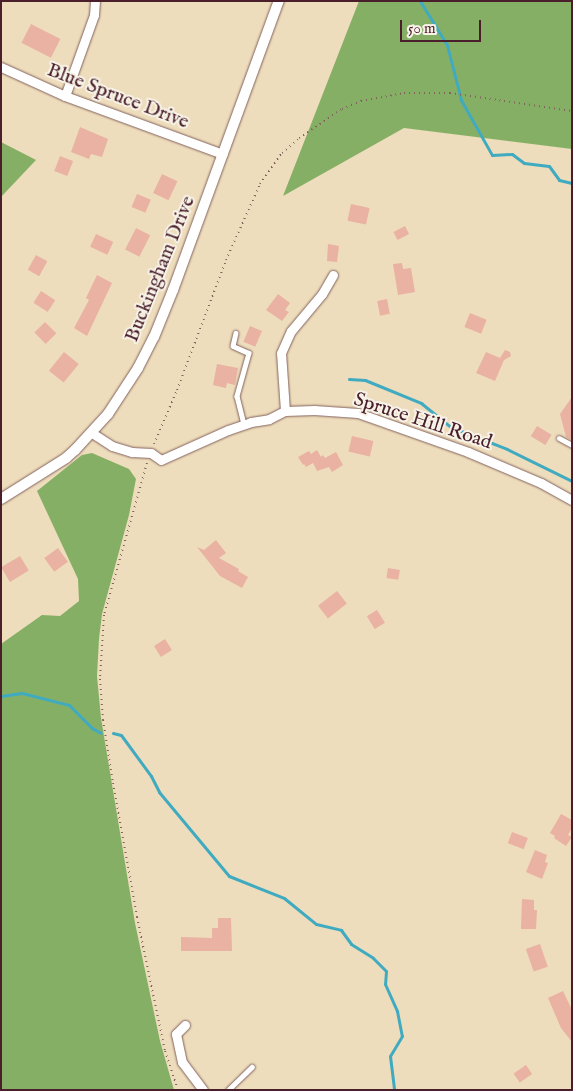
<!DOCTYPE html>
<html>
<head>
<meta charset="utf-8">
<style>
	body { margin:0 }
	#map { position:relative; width:573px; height:1091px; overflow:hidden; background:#eeddbc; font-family:"IM FELL English",serif }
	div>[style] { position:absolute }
	.forest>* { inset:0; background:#86af66 }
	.stream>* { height:3px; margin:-1.5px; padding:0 1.5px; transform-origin:1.5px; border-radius:1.5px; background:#40abc0 }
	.building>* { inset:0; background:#e9b2a2; transform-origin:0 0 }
	.path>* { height:2px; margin-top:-1px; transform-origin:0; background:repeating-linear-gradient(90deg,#83625e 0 1px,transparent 0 5px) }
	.roads { filter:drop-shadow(0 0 1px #83625e) drop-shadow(0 0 1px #83625e) }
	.service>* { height:4.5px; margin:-2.25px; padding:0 2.25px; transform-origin:2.25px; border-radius:2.25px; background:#fff }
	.minor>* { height:9px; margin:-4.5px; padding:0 4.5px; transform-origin:4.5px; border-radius:4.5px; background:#fff }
	.tertiary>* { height:10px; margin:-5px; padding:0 5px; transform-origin:5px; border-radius:5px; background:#fff }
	span { translate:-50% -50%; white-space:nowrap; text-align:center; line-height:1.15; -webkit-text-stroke:4px #f7f3e8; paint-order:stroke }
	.street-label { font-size:20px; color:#4a1f2b }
	.frame { position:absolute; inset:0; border:2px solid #4a1f2b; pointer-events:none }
	.scale { position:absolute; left:400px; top:20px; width:81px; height:22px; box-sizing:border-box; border:2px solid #4a1f2b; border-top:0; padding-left:6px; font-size:15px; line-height:18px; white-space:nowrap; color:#4a1f2b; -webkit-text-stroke:4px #f7f3e8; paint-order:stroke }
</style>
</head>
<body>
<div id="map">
	<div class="forest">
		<i style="clip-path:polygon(359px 1px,572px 1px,572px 149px,404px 128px,283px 196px)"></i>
		<i style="clip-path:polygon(1px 142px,36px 160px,1px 197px)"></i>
		<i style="clip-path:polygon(92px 453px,129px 469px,136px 479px,129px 515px,102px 614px,99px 639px,97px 676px,101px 718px,135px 923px,160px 1041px,174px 1090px,1px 1090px,1px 644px,42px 615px,60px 616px,79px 601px,78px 579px,37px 491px,82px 455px)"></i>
	</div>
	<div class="stream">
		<i style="left:420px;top:1px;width:52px;rotate:58.5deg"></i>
		<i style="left:447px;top:45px;width:57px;rotate:75.7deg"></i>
		<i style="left:461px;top:100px;width:63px;rotate:60.6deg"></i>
		<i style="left:492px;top:155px;width:20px;rotate:-3deg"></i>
		<i style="left:512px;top:154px;width:15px;rotate:37deg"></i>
		<i style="left:524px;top:163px;width:25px;rotate:7deg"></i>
		<i style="left:549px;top:166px;width:17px;rotate:54deg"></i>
		<i style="left:559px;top:180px;width:13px;rotate:13deg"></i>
		<i style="left:349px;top:379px;width:16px;rotate:4deg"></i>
		<i style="left:365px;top:380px;width:61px;rotate:22.3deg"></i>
		<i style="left:421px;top:403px;width:38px;rotate:39deg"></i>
		<i style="left:451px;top:427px;width:60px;rotate:21.4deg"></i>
		<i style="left:507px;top:449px;width:72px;rotate:26.2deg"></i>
		<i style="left:1px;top:696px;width:21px;rotate:-8deg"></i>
		<i style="left:22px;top:693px;width:49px;rotate:14.3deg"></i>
		<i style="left:69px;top:705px;width:33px;rotate:45deg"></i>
		<i style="left:92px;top:728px;width:10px;rotate:29deg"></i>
		<i style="left:113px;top:733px;width:8px;rotate:14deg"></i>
		<i style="left:121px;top:735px;width:51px;rotate:53.8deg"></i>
		<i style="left:151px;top:776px;width:18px;rotate:63deg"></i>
		<i style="left:159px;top:792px;width:109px;rotate:50.2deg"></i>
		<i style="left:229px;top:876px;width:59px;rotate:21.8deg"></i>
		<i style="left:284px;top:898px;width:41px;rotate:39.1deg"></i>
		<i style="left:316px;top:924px;width:26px;rotate:13deg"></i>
		<i style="left:341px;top:930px;width:17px;rotate:54deg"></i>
		<i style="left:351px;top:944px;width:26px;rotate:32deg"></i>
		<i style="left:373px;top:958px;width:18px;rotate:45deg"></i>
		<i style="left:386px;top:971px;width:13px;rotate:94deg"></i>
		<i style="left:385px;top:984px;width:30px;rotate:66deg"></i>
		<i style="left:397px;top:1011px;width:25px;rotate:79deg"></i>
		<i style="left:402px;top:1036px;width:23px;rotate:121deg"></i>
		<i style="left:390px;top:1056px;width:34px;rotate:83deg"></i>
	</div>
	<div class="building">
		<i style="left:31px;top:24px;width:33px;height:21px;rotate:27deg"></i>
		<i style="clip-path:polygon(80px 127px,108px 139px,102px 157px,91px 154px,89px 159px,71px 152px)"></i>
		<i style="left:60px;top:156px;width:14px;height:16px;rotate:21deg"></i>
		<i style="left:162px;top:174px;width:17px;height:21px;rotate:25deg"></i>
		<i style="left:137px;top:194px;width:15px;height:14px;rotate:23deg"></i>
		<i style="left:351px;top:204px;width:19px;height:17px;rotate:12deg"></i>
		<i style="left:405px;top:226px;width:9px;height:13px;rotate:63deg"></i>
		<i style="left:136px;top:228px;width:16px;height:24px;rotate:27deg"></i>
		<i style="left:96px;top:234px;width:19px;height:14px;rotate:25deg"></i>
		<i style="clip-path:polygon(328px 244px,339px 246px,337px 262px,327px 261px)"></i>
		<i style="left:36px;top:255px;width:13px;height:17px;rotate:29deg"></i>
		<i style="clip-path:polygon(402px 263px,403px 269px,411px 268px,415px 292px,398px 295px,393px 264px)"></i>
		<i style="clip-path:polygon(97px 275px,112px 283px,87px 336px,74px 328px,89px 300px,86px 298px)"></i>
		<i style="left:41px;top:291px;width:17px;height:14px;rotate:33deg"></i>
		<i style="clip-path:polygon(278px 294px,290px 303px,285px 310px,289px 312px,282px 321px,266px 310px)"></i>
		<i style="left:387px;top:299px;width:15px;height:10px;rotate:79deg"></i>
		<i style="left:470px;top:313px;width:18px;height:15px;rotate:22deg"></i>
		<i style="left:45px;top:322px;width:16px;height:15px;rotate:45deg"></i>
		<i style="left:250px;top:326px;width:13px;height:17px;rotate:23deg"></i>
		<i style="clip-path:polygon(505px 350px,510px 352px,511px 356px,504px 360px,495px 381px,476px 373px,486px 352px,500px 358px)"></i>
		<i style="left:64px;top:352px;width:19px;height:24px;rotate:39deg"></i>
		<i style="clip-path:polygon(217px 364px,238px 368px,235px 385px,227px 383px,226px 388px,213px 385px)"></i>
		<i style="clip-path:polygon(572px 397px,572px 440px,566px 437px,560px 414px)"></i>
		<i style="left:537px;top:426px;width:17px;height:12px;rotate:31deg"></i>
		<i style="left:352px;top:436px;width:22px;height:16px;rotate:13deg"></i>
		<i style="clip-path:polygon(317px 450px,321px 457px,323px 455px,325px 458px,336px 452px,343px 465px,332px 472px,329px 467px,317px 471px,313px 463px,306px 467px,304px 464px,303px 465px,298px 457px,309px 451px,311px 454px)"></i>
		<i style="clip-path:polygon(216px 540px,226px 553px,219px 558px,239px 569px,238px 571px,248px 577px,242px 588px,220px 576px,197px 547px,204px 550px)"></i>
		<i style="left:58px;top:548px;width:17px;height:17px;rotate:54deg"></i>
		<i style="left:20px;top:556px;width:17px;height:22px;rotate:59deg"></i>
		<i style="left:388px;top:568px;width:12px;height:10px;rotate:9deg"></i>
		<i style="left:337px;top:591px;width:16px;height:24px;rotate:52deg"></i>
		<i style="left:377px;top:610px;width:15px;height:12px;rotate:58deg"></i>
		<i style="left:165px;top:639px;width:13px;height:13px;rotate:58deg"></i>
		<i style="clip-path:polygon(561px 814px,572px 820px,572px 828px,568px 835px,572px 837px,566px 846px,554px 838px,555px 836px,550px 833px)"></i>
		<i style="left:512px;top:832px;width:17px;height:12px;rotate:21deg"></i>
		<i style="clip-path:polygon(535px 850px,547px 855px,545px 862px,548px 863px,542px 879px,526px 872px)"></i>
		<i style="clip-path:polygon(522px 899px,534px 900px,534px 910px,537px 910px,536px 929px,521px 929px)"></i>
		<i style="clip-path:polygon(218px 918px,231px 918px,232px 951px,181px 951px,181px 937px,212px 938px,212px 928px,218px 928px)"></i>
		<i style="left:540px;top:944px;width:24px;height:15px;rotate:71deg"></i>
		<i style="clip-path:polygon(563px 991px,572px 1010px,572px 1042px,561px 1028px,548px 998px)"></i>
		<i style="left:526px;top:1065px;width:11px;height:15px;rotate:56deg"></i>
	</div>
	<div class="path">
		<i style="left:154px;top:444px;width:59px;rotate:-66.9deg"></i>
		<i style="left:177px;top:390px;width:139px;rotate:-69.3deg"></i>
		<i style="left:226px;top:260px;width:83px;rotate:-65.9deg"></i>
		<i style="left:260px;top:184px;width:38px;rotate:-55deg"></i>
		<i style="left:282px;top:153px;width:23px;rotate:-41deg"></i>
		<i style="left:299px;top:138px;width:52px;rotate:-34deg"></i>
		<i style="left:342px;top:109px;width:21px;rotate:-23deg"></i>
		<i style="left:361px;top:101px;width:44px;rotate:-10.5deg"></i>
		<i style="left:404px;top:93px;width:46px"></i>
		<i style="left:450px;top:93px;width:123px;rotate:8.4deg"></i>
		<i style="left:147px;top:463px;width:158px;rotate:105.8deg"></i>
		<i style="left:104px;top:615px;width:64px;rotate:93.6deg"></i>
		<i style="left:100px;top:679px;width:41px;rotate:85.8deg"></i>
		<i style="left:103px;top:720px;width:64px;rotate:81deg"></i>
		<i style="left:113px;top:783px;width:136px;rotate:79.8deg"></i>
		<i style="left:137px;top:917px;width:137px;rotate:78.2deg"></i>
		<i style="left:165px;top:1051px;width:41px;rotate:71.6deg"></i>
	</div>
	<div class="roads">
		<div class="service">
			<i style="left:236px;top:333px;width:13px;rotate:103deg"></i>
			<i style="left:233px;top:346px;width:17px;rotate:24deg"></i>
			<i style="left:249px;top:353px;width:45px;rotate:105.6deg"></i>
			<i style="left:237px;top:396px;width:29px;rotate:76deg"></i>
			<i style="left:559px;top:438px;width:15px;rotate:28deg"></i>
			<i style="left:228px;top:1090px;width:33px;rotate:-44deg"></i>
		</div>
		<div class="minor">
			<i style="left:1px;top:67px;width:70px;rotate:24.4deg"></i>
			<i style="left:65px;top:96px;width:168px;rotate:20.2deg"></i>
			<i style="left:65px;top:96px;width:86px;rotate:-70.3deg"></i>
			<i style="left:94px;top:15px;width:14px;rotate:-86deg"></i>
			<i style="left:285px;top:411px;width:58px;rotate:-93.9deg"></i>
			<i style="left:281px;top:353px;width:24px;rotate:-66deg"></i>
			<i style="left:291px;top:331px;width:48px;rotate:-50deg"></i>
			<i style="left:322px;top:294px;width:22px;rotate:-60deg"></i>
			<i style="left:92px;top:433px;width:24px;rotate:33deg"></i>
			<i style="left:112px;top:446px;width:21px;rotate:17deg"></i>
			<i style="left:132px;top:452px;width:19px;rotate:3deg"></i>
			<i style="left:151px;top:453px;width:12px;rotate:35deg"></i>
			<i style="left:161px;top:460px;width:73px;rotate:-24.1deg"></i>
			<i style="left:228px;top:430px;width:24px;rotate:-19deg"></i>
			<i style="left:251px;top:422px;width:18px;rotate:-9deg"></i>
			<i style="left:269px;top:419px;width:18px;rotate:-27deg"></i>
			<i style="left:285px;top:411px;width:29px;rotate:-2deg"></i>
			<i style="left:314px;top:410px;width:44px;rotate:3.9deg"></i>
			<i style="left:358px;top:413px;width:117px;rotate:19.5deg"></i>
			<i style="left:468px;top:452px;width:79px;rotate:23deg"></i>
			<i style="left:541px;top:483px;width:35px;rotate:29deg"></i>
			<i style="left:185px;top:1025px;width:13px;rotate:135deg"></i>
			<i style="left:176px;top:1034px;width:29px;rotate:78deg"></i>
			<i style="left:182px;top:1062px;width:35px;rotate:53deg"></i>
		</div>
		<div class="tertiary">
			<i style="left:1px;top:499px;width:77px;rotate:-32.2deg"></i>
			<i style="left:66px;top:458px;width:12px;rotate:-42deg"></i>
			<i style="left:75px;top:450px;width:49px;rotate:-47.5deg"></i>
			<i style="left:108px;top:414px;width:55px;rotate:-56.9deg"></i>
			<i style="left:138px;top:368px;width:35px;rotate:-63deg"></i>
			<i style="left:154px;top:337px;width:51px;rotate:-68deg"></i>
			<i style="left:173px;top:290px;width:308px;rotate:-69.9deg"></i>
		</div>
	</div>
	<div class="street-label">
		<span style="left:118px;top:96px;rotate:21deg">Blue Spruce Drive</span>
		<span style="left:160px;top:269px;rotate:-68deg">Buckingham Drive</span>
		<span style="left:423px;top:421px;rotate:18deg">Spruce Hill Road</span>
	</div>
	<div class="frame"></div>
	<div class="scale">50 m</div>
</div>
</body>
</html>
